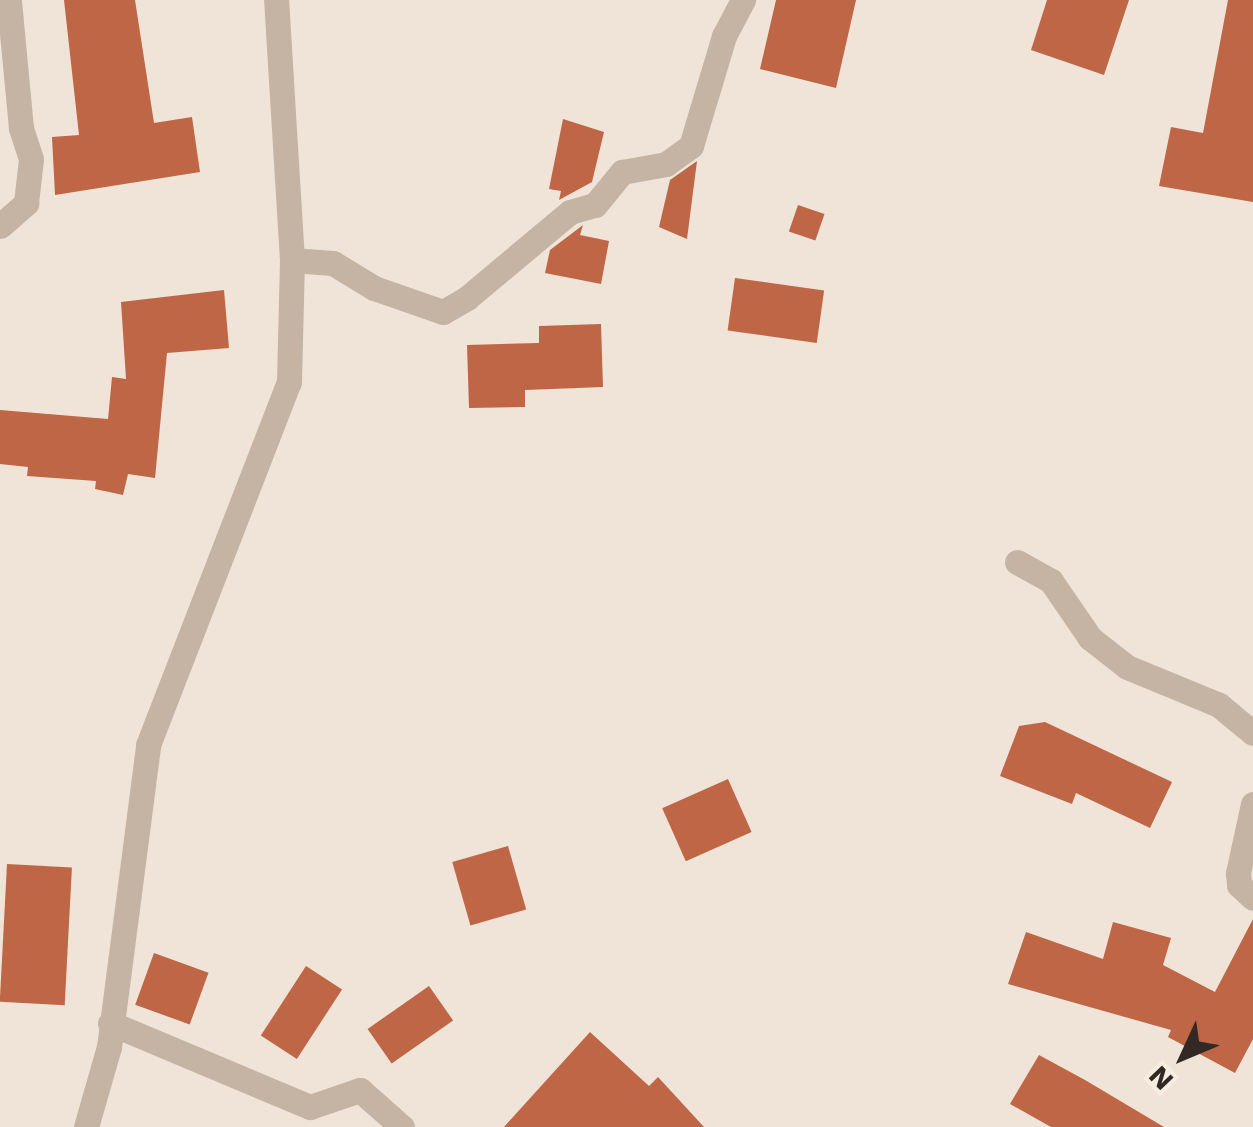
<!DOCTYPE html>
<html>
<head>
<meta charset="utf-8">
<style>
	body { margin:0 }
	#map { position:relative; width:1253px; height:1127px; overflow:hidden; background:#efe4d7; font-family:"Work Sans",sans-serif }
	div>[style] { position:absolute }
	.building>* { inset:0; background:#be6646; transform-origin:0 0 }
	.street>* { height:25px; margin:-12.5px; padding:0 12.5px; transform-origin:12.5px; border-radius:12.5px; background:#c5b4a4 }
	span { translate:-50% -50%; white-space:nowrap; text-align:center; line-height:1.15; -webkit-text-stroke:8px #f7eee3; paint-order:stroke }
	.north { position:absolute; left:1133px; top:1007px; width:100px; height:100px; -webkit-text-stroke:8px #f7eee3; paint-order:stroke; rotate:226deg; font-size:28px; font-weight:700; line-height:40px; text-align:center; color:#322925 }
	.north::after { content:''; display:block; margin:auto; width:35px; height:45px; background:#322925; clip-path:polygon(50% 0,100% 100%,50% 72%,0 100%) }
</style>
</head>
<body>
<div id="map">
	<div class="building">
		<i style="clip-path:polygon(64px 0,135px 0,154px 123px,192px 117px,200px 172px,55px 195px,52px 137px,79px 135px)"></i>
		<i style="clip-path:polygon(776px 0,856px 0,836px 88px,760px 69px)"></i>
		<i style="clip-path:polygon(1047px 0,1129px 0,1104px 75px,1031px 50px)"></i>
		<i style="clip-path:polygon(1228px 0,1253px 0,1253px 202px,1159px 186px,1171px 127px,1203px 133px)"></i>
		<i style="clip-path:polygon(563px 119px,604px 132px,592px 182px,559px 200px,561px 191px,549px 189px)"></i>
		<i style="clip-path:polygon(697px 161px,687px 239px,659px 227px,670px 180px)"></i>
		<i style="left:798px;top:205px;width:28px;height:28px;rotate:19deg"></i>
		<i style="clip-path:polygon(583px 225px,580px 235px,609px 241px,601px 284px,545px 273px,550px 250px)"></i>
		<i style="left:735px;top:278px;width:90px;height:53px;rotate:8deg"></i>
		<i style="clip-path:polygon(224px 290px,229px 348px,167px 353px,155px 478px,128px 474px,123px 495px,95px 489px,96px 481px,27px 476px,28px 467px,0 464px,0 410px,108px 419px,112px 377px,126px 379px,121px 302px)"></i>
		<i style="clip-path:polygon(601px 324px,603px 387px,525px 390px,525px 407px,469px 408px,467px 345px,539px 343px,539px 326px)"></i>
		<i style="clip-path:polygon(1045px 722px,1172px 782px,1150px 828px,1076px 793px,1072px 804px,1000px 776px,1019px 726px)"></i>
		<i style="left:728px;top:779px;width:58px;height:72px;rotate:66deg"></i>
		<i style="left:508px;top:846px;width:66px;height:58px;rotate:74deg"></i>
		<i style="left:7px;top:864px;width:65px;height:138px;rotate:3deg"></i>
		<i style="clip-path:polygon(1253px 919px,1253px 1039px,1235px 1073px,1168px 1037px,1171px 1030px,1008px 984px,1026px 932px,1103px 959px,1113px 922px,1171px 938px,1163px 965px,1215px 992px)"></i>
		<i style="left:154px;top:953px;width:58px;height:55px;rotate:20deg"></i>
		<i style="left:306px;top:966px;width:43px;height:83px;rotate:33deg"></i>
		<i style="left:429px;top:986px;width:42px;height:75px;rotate:55deg"></i>
		<i style="clip-path:polygon(590px 1032px,649px 1086px,658px 1077px,704px 1127px,504px 1127px)"></i>
		<i style="clip-path:polygon(1039px 1055px,1085px 1080px,1164px 1127px,1051px 1127px,1010px 1104px)"></i>
	</div>
	<div class="street">
		<i style="left:0;top:226px;width:35px;rotate:-41deg"></i>
		<i style="left:26px;top:203px;width:44px;rotate:-83.5deg"></i>
		<i style="left:31px;top:159px;width:33px;rotate:-108deg"></i>
		<i style="left:21px;top:128px;width:129px;rotate:-95.4deg"></i>
		<i style="left:292px;top:260px;width:41px;rotate:4.2deg"></i>
		<i style="left:333px;top:263px;width:48px;rotate:31.4deg"></i>
		<i style="left:374px;top:288px;width:73px;rotate:19.2deg"></i>
		<i style="left:443px;top:312px;width:28px;rotate:-30deg"></i>
		<i style="left:467px;top:298px;width:134px;rotate:-39.9deg"></i>
		<i style="left:570px;top:212px;width:26px;rotate:-16deg"></i>
		<i style="left:595px;top:205px;width:43px;rotate:-50.7deg"></i>
		<i style="left:622px;top:172px;width:45px;rotate:-10.3deg"></i>
		<i style="left:666px;top:164px;width:31px;rotate:-36deg"></i>
		<i style="left:691px;top:146px;width:115px;rotate:-73.3deg"></i>
		<i style="left:724px;top:36px;width:41px;rotate:-62.2deg"></i>
		<i style="left:1017px;top:562px;width:39px;rotate:29deg"></i>
		<i style="left:1051px;top:581px;width:69px;rotate:55.6deg"></i>
		<i style="left:1090px;top:638px;width:47px;rotate:38.1deg"></i>
		<i style="left:1127px;top:667px;width:100px;rotate:22.4deg"></i>
		<i style="left:1219px;top:705px;width:44px;rotate:39.5deg"></i>
		<i style="left:1253px;top:804px;width:71px;rotate:102.3deg"></i>
		<i style="left:1238px;top:873px;width:12px;rotate:85deg"></i>
		<i style="left:1239px;top:885px;width:19px;rotate:43deg"></i>
		<i style="left:110px;top:1023px;width:217px;rotate:22.8deg"></i>
		<i style="left:310px;top:1107px;width:53px;rotate:-18.8deg"></i>
		<i style="left:360px;top:1090px;width:56px;rotate:41.4deg"></i>
		<i style="left:86px;top:1127px;width:83px;rotate:-74deg"></i>
		<i style="left:109px;top:1047px;width:305px;rotate:-82.6deg"></i>
		<i style="left:148px;top:745px;width:389px;rotate:-68.8deg"></i>
		<i style="left:289px;top:382px;width:122px;rotate:-88.6deg"></i>
		<i style="left:292px;top:260px;width:260px;rotate:-93.5deg"></i>
	</div>
	<div class="north">N</div>
</div>
</body>
</html>
